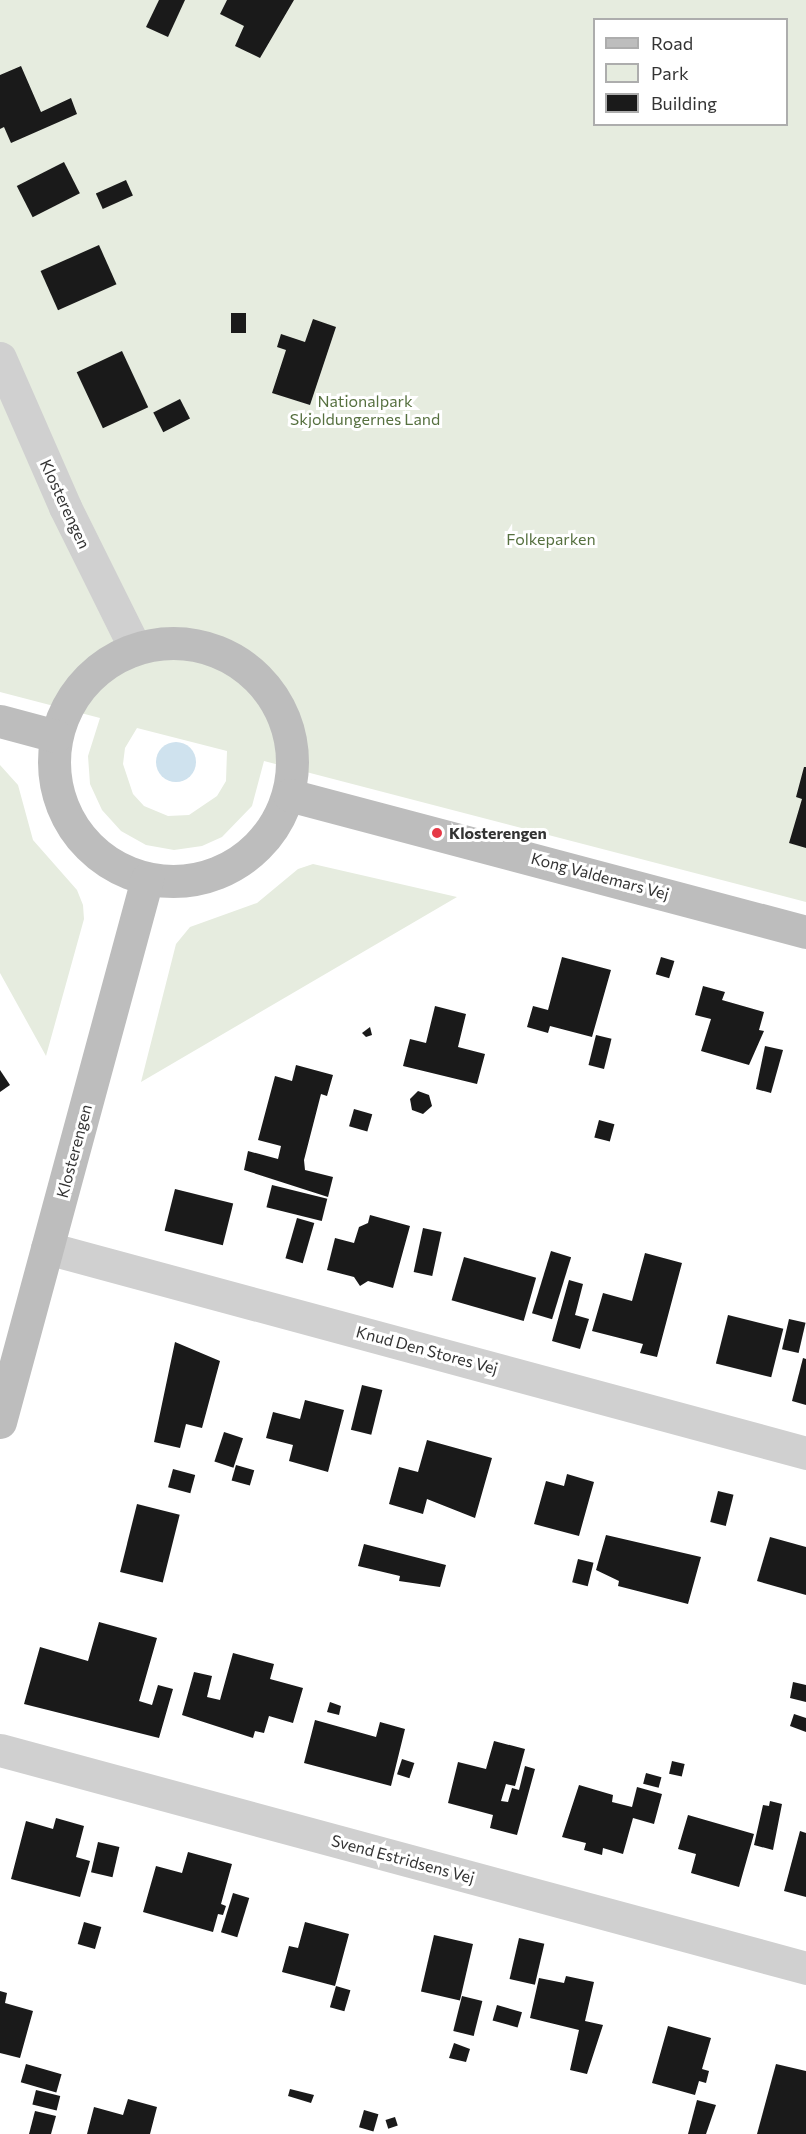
<!DOCTYPE html>
<html>
<head>
<meta charset="utf-8">
<style>
	body { margin:0 }
	#map { position:relative; width:806px; height:2134px; overflow:hidden; background:#fff; font-family:Commissioner,sans-serif }
	div>[style] { position:absolute }
	.green>* { inset:0; background:#e6ecdf }
	.water>* { inset:0; background:#cfe2ee }
	.round { border-radius:50% }
	.building>* { inset:0; background:#1a1a1a; transform-origin:0 0 }
	.street>* { height:33px; margin:-16.5px; padding:0 16.5px; transform-origin:16.5px; border-radius:16.5px; background:#d0d0d0 }
	.secondary>* { height:33px; margin:-16.5px; padding:0 16.5px; transform-origin:16.5px; border-radius:16.5px; background:#bdbdbd }
	.secondary>.ring { margin:-16.5px; padding:0; box-sizing:content-box; background:none; border:33px solid #bdbdbd; border-radius:50% }
	.dots>* { width:16px; height:16px; translate:-50% -50%; box-sizing:border-box; border:3px solid #fff; border-radius:50% }
	span { translate:-50% -50%; white-space:nowrap; text-align:center; line-height:1.15; -webkit-text-stroke:6px #fff; paint-order:stroke }
	.park-label { font-size:16px; color:#56703f }
	.street-label { font-size:16px; color:#333 }
	.poi-label { font-size:16px; color:#333; font-weight:700 }
	.left { translate:0 -50%; text-align:left }
	.legend { position:absolute; left:593px; top:18px; width:195px; height:108px; box-sizing:border-box; background:#fff; border:2px solid #adadad; margin:0; padding:8px 10px; list-style:none; font-size:18px; color:#333 }
	.legend li { display:flex; align-items:center; gap:12px; height:30px }
	.legend b { width:30px; border:2px solid #adadad }
</style>
</head>
<body>
<div id="map">
	<div class="green">
		<i style="clip-path:polygon(evenodd,0 0,806px 0,806px 902px,264px 761px,252px 806px,222px 837px,202px 846px,174px 850px,146px 845px,121px 831px,102px 810px,90px 784px,88px 756px,100px 718px,0 692px,0 0,594px 20px,786px 20px,786px 124px,594px 124px,594px 20px,0 0,137px 728px,227px 751px,226px 781px,217px 796px,189px 815px,168px 816px,144px 806px,133px 794px,123px 764px,125px 748px,137px 728px)"></i>
		<i style="clip-path:polygon(0 765px,18px 785px,33px 840px,77px 890px,83px 905px,84px 919px,46px 1056px,0 973px)"></i>
		<i style="clip-path:polygon(313px 864px,457px 897px,141px 1082px,176px 944px,190px 927px,257px 903px,298px 869px)"></i>
	</div>
	<div class="water">
		<i class="round" style="left:156px;top:742px;width:40px;height:40px"></i>
	</div>
	<div class="building">
		<i style="clip-path:polygon(159px 0,185px 0,168px 37px,146px 27px)"></i>
		<i style="clip-path:polygon(227px 0,294px 0,260px 58px,235px 46px,244px 26px,220px 14px)"></i>
		<i style="clip-path:polygon(21px 66px,41px 112px,71px 98px,77px 114px,11px 143px,4px 127px,0 129px,0 75px)"></i>
		<i style="left:64px;top:162px;width:35px;height:53px;rotate:63deg"></i>
		<i style="left:126px;top:180px;width:17px;height:33px;rotate:66deg"></i>
		<i style="left:99px;top:245px;width:43px;height:64px;rotate:66deg"></i>
		<i style="left:231px;top:313px;width:15px;height:20px"></i>
		<i style="clip-path:polygon(313px 319px,336px 327px,310px 405px,272px 393px,286px 350px,277px 347px,281px 334px,305px 342px)"></i>
		<i style="left:122px;top:351px;width:62px;height:50px;rotate:65deg"></i>
		<i style="left:180px;top:399px;width:22px;height:30px;rotate:63deg"></i>
		<i style="clip-path:polygon(804px 767px,806px 767px,806px 848px,789px 843px,802px 799px,796px 797px)"></i>
		<i style="clip-path:polygon(562px 957px,611px 970px,592px 1037px,550px 1026px,548px 1033px,527px 1027px,533px 1006px,548px 1010px)"></i>
		<i style="left:661px;top:957px;width:14px;height:18px;rotate:17deg"></i>
		<i style="clip-path:polygon(703px 986px,725px 992px,722px 1000px,764px 1012px,759px 1030px,764px 1031px,749px 1065px,701px 1051px,711px 1019px,695px 1015px)"></i>
		<i style="clip-path:polygon(435px 1006px,466px 1014px,458px 1047px,485px 1054px,477px 1084px,403px 1066px,410px 1039px,426px 1043px)"></i>
		<i style="clip-path:polygon(370px 1027px,372px 1035px,366px 1037px,362px 1033px)"></i>
		<i style="left:596px;top:1035px;width:16px;height:31px;rotate:14deg"></i>
		<i style="clip-path:polygon(765px 1046px,783px 1050px,771px 1093px,756px 1089px)"></i>
		<i style="clip-path:polygon(296px 1065px,333px 1075px,327px 1096px,321px 1094px,304px 1160px,305px 1170px,333px 1177px,328px 1197px,244px 1170px,248px 1151px,278px 1159px,281px 1146px,258px 1140px,275px 1076px,292px 1081px)"></i>
		<i style="clip-path:polygon(0 1070px,10px 1085px,0 1092px)"></i>
		<i style="clip-path:polygon(418px 1091px,429px 1095px,432px 1106px,423px 1114px,412px 1110px,410px 1099px)"></i>
		<i style="left:354px;top:1109px;width:19px;height:18px;rotate:16deg"></i>
		<i style="left:599px;top:1120px;width:16px;height:18px;rotate:15deg"></i>
		<i style="left:272px;top:1185px;width:57px;height:23px;rotate:14deg"></i>
		<i style="left:175px;top:1189px;width:60px;height:43px;rotate:14deg"></i>
		<i style="clip-path:polygon(370px 1215px,410px 1226px,393px 1288px,368px 1281px,360px 1286px,354px 1277px,327px 1270px,335px 1238px,354px 1243px,359px 1227px,368px 1223px)"></i>
		<i style="left:297px;top:1218px;width:18px;height:42px;rotate:16deg"></i>
		<i style="left:423px;top:1228px;width:19px;height:45px;rotate:12deg"></i>
		<i style="left:551px;top:1251px;width:21px;height:65px;rotate:17deg"></i>
		<i style="clip-path:polygon(645px 1253px,682px 1263px,657px 1357px,640px 1353px,643px 1344px,592px 1331px,603px 1293px,632px 1301px)"></i>
		<i style="left:464px;top:1257px;width:75px;height:45px;rotate:16deg"></i>
		<i style="clip-path:polygon(569px 1280px,583px 1284px,575px 1315px,589px 1319px,580px 1349px,552px 1341px)"></i>
		<i style="left:728px;top:1315px;width:57px;height:50px;rotate:14deg"></i>
		<i style="left:789px;top:1319px;width:17px;height:31px;rotate:13deg"></i>
		<i style="clip-path:polygon(175px 1342px,220px 1361px,202px 1428px,186px 1424px,180px 1448px,154px 1442px)"></i>
		<i style="clip-path:polygon(803px 1358px,806px 1359px,806px 1405px,792px 1401px)"></i>
		<i style="left:362px;top:1385px;width:21px;height:46px;rotate:14deg"></i>
		<i style="clip-path:polygon(305px 1400px,344px 1410px,328px 1472px,289px 1461px,293px 1445px,266px 1438px,273px 1412px,300px 1419px)"></i>
		<i style="left:224px;top:1432px;width:20px;height:31px;rotate:18deg"></i>
		<i style="clip-path:polygon(427px 1440px,492px 1458px,475px 1518px,427px 1499px,423px 1514px,389px 1504px,399px 1467px,418px 1472px)"></i>
		<i style="left:236px;top:1465px;width:19px;height:16px;rotate:16deg"></i>
		<i style="left:173px;top:1469px;width:23px;height:19px;rotate:15deg"></i>
		<i style="clip-path:polygon(567px 1474px,594px 1482px,579px 1536px,534px 1524px,546px 1481px,564px 1486px)"></i>
		<i style="left:718px;top:1491px;width:16px;height:32px;rotate:14deg"></i>
		<i style="left:137px;top:1504px;width:44px;height:70px;rotate:14deg"></i>
		<i style="clip-path:polygon(606px 1535px,701px 1557px,688px 1604px,618px 1586px,619px 1581px,596px 1570px)"></i>
		<i style="clip-path:polygon(770px 1537px,806px 1547px,806px 1595px,757px 1581px)"></i>
		<i style="clip-path:polygon(364px 1544px,446px 1565px,440px 1587px,399px 1581px,400px 1576px,358px 1566px)"></i>
		<i style="left:578px;top:1559px;width:16px;height:24px;rotate:14deg"></i>
		<i style="clip-path:polygon(99px 1622px,157px 1638px,139px 1701px,152px 1705px,158px 1685px,173px 1689px,159px 1738px,24px 1704px,40px 1647px,88px 1661px)"></i>
		<i style="clip-path:polygon(233px 1653px,274px 1664px,270px 1679px,303px 1688px,293px 1723px,269px 1716px,264px 1733px,255px 1731px,253px 1738px,182px 1715px,194px 1672px,212px 1676px,207px 1697px,220px 1700px)"></i>
		<i style="clip-path:polygon(793px 1682px,806px 1685px,806px 1702px,790px 1698px)"></i>
		<i style="clip-path:polygon(330px 1702px,341px 1706px,339px 1715px,327px 1712px)"></i>
		<i style="clip-path:polygon(794px 1714px,806px 1718px,806px 1732px,790px 1726px)"></i>
		<i style="clip-path:polygon(315px 1720px,376px 1737px,380px 1722px,405px 1729px,391px 1786px,304px 1763px)"></i>
		<i style="clip-path:polygon(494px 1741px,525px 1749px,515px 1786px,506px 1784px,501px 1801px,508px 1802px,512px 1788px,519px 1790px,525px 1766px,535px 1769px,517px 1835px,490px 1828px,493px 1815px,448px 1803px,458px 1762px,486px 1769px)"></i>
		<i style="left:402px;top:1759px;width:13px;height:16px;rotate:18deg"></i>
		<i style="left:672px;top:1761px;width:13px;height:13px;rotate:13deg"></i>
		<i style="left:646px;top:1773px;width:16px;height:11px;rotate:15deg"></i>
		<i style="clip-path:polygon(579px 1785px,613px 1795px,612px 1802px,632px 1807px,637px 1787px,662px 1794px,654px 1824px,633px 1818px,623px 1854px,603px 1848px,602px 1855px,584px 1850px,586px 1843px,562px 1837px)"></i>
		<i style="clip-path:polygon(770px 1801px,782px 1804px,773px 1850px,754px 1845px,763px 1805px,769px 1806px)"></i>
		<i style="clip-path:polygon(688px 1815px,754px 1834px,739px 1887px,691px 1873px,696px 1854px,678px 1849px)"></i>
		<i style="clip-path:polygon(56px 1818px,84px 1826px,76px 1857px,90px 1861px,80px 1897px,11px 1879px,26px 1821px,53px 1829px)"></i>
		<i style="clip-path:polygon(800px 1831px,806px 1833px,806px 1897px,784px 1891px)"></i>
		<i style="left:98px;top:1842px;width:22px;height:31px;rotate:13deg"></i>
		<i style="clip-path:polygon(188px 1852px,232px 1864px,221px 1904px,226px 1906px,223px 1915px,218px 1914px,213px 1932px,143px 1912px,156px 1866px,182px 1873px)"></i>
		<i style="left:233px;top:1893px;width:17px;height:41px;rotate:17deg"></i>
		<i style="left:84px;top:1922px;width:18px;height:23px;rotate:16deg"></i>
		<i style="clip-path:polygon(305px 1922px,349px 1934px,335px 1986px,282px 1972px,289px 1946px,298px 1948px)"></i>
		<i style="left:434px;top:1935px;width:40px;height:58px;rotate:13deg"></i>
		<i style="left:519px;top:1938px;width:26px;height:42px;rotate:13deg"></i>
		<i style="clip-path:polygon(566px 1976px,594px 1982px,585px 2021px,603px 2025px,587px 2074px,570px 2070px,579px 2030px,530px 2018px,539px 1978px,564px 1983px)"></i>
		<i style="left:336px;top:1986px;width:15px;height:22px;rotate:16deg"></i>
		<i style="clip-path:polygon(0 1991px,7px 1993px,5px 2003px,33px 2011px,20px 2058px,0 2053px)"></i>
		<i style="left:462px;top:1996px;width:21px;height:36px;rotate:14deg"></i>
		<i style="left:497px;top:2005px;width:26px;height:16px;rotate:16deg"></i>
		<i style="clip-path:polygon(668px 2026px,711px 2038px,702px 2069px,709px 2071px,706px 2083px,699px 2081px,695px 2095px,652px 2083px)"></i>
		<i style="clip-path:polygon(454px 2043px,470px 2049px,466px 2062px,449px 2058px)"></i>
		<i style="left:26px;top:2064px;width:37px;height:19px;rotate:16deg"></i>
		<i style="clip-path:polygon(776px 2064px,806px 2071px,806px 2134px,757px 2134px)"></i>
		<i style="clip-path:polygon(290px 2089px,314px 2095px,311px 2103px,288px 2096px)"></i>
		<i style="left:36px;top:2090px;width:25px;height:15px;rotate:14deg"></i>
		<i style="clip-path:polygon(128px 2099px,157px 2107px,150px 2134px,87px 2134px,94px 2107px,123px 2115px)"></i>
		<i style="clip-path:polygon(697px 2100px,716px 2105px,706px 2134px,688px 2134px)"></i>
		<i style="left:364px;top:2110px;width:15px;height:18px;rotate:16deg"></i>
		<i style="clip-path:polygon(35px 2111px,56px 2116px,51px 2134px,29px 2134px)"></i>
		<i style="left:395px;top:2117px;width:9px;height:10px;rotate:72deg"></i>
	</div>
	<div class="street">
		<i style="left:0;top:358px;width:163px;rotate:66.4deg"></i>
		<i style="left:65px;top:507px;width:157px;rotate:63.6deg"></i>
		<i style="left:47px;top:1248px;width:786px;rotate:15.11deg"></i>
		<i style="left:0;top:1750px;width:835px;rotate:15.13deg"></i>
	</div>
	<div class="secondary">
		<i class="ring" style="left:54px;top:643px;width:205px;height:205px"></i>
		<i style="left:0;top:721px;width:58px;rotate:15deg"></i>
		<i style="left:289px;top:795px;width:535px;rotate:14.84deg"></i>
		<i style="left:0;top:1422px;width:563px;rotate:-74.85deg"></i>
	</div>
	<div class="dots">
		<i style="left:437px;top:833px;background:#e63946"></i>
	</div>
	<div class="park-label">
		<span style="left:365px;top:410px">Nationalpark<br>Skjoldungernes Land</span>
		<span style="left:551px;top:539px">Folkeparken</span>
	</div>
	<div class="street-label">
		<span style="left:65px;top:504px;rotate:65deg">Klosterengen</span>
		<span style="left:600px;top:876px;rotate:15deg">Kong Valdemars Vej</span>
		<span style="left:74px;top:1151px;rotate:-75deg">Klosterengen</span>
		<span style="left:427px;top:1350px;rotate:15deg">Knud Den Stores Vej</span>
		<span style="left:403px;top:1859px;rotate:15deg">Svend Estridsens Vej</span>
	</div>
	<div class="poi-label">
		<span class="left" style="left:449px;top:833px">Klosterengen</span>
	</div>
	<ul class="legend">
	<li><b style="height:8px;background:#bdbdbd"></b>Road</li>
	<li><b style="height:16px;background:#e6ecdf"></b>Park</li>
	<li><b style="height:16px;background:#1a1a1a"></b>Building</li>
	</ul>
</div>
</body>
</html>
